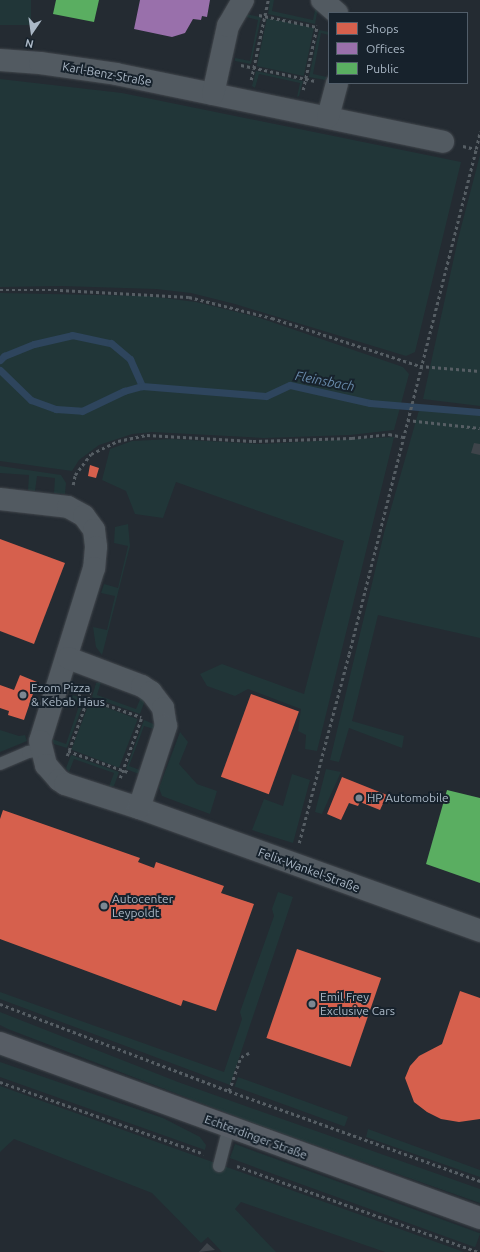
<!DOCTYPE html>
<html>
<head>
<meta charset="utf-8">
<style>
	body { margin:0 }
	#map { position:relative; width:480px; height:1252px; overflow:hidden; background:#242b32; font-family:Ubuntu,sans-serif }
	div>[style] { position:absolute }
	.green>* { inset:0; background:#213638; transform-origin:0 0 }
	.shops>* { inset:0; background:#d6604d; transform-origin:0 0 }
	.offices>* { inset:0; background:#9970ab }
	.public>* { inset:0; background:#5aae61 }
	.stream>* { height:7px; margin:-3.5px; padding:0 3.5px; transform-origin:3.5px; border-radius:3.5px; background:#2e455d }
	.building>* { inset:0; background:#3e444a }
	.path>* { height:2.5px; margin-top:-1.25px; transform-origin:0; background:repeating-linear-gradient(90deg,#565e64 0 3px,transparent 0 6px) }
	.roads { filter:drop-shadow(0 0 1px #42474d) drop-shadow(0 0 1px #42474d) }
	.service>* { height:12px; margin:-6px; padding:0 6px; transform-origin:6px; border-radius:6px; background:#525a61 }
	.minor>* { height:22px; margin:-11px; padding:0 11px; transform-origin:11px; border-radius:11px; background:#525a61 }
	.secondary>* { height:22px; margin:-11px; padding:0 11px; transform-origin:11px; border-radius:11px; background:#575d65 }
	.dots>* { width:11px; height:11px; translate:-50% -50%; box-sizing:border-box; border:2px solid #17222c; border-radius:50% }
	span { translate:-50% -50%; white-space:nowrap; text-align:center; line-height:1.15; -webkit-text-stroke:4px #17222c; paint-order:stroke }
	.street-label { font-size:12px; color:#abb8c6 }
	.poi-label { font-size:12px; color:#abb8c6 }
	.left { translate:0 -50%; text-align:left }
	.water-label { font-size:13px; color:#698bac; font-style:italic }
	.legend { position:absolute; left:328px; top:12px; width:140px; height:72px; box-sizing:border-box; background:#17222c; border:1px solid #525e6a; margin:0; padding:5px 7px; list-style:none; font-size:12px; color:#abb8c6 }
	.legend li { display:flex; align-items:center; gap:8px; height:20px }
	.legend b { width:20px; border:1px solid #525e6a }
	.north { position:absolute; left:12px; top:12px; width:40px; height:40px; -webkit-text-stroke:3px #17222c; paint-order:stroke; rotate:193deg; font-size:11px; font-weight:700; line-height:16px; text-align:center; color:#abb8c6 }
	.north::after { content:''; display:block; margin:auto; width:14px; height:18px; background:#abb8c6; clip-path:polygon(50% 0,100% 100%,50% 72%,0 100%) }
</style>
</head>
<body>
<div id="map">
	<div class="green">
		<i style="left:0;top:0;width:31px;height:25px"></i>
		<i style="clip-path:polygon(270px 0,274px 0,272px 11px,313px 20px,316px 6px,318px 8px,315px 24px,268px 14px)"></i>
		<i style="clip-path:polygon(245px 14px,261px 17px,251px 64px,235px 61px,235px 58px,250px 61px,258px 20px,243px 16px)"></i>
		<i style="left:267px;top:18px;width:48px;height:49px;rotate:12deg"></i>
		<i style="clip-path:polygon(319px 30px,329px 32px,329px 35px,321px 33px,313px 74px,327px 77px,325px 80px,309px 77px)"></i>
		<i style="clip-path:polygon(256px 71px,303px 81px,299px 96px,297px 97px,300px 83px,259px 74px,255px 88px,252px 86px)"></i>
		<i style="clip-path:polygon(0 79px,122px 93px,461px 162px,415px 352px,406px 356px,235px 304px,191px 293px,156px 289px,61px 286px,0 287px)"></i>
		<i style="clip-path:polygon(480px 155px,480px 406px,423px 399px,458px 239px)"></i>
		<i style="clip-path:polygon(0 293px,148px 296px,196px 302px,257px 317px,403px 367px,409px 374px,394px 430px,350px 435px,264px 438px,153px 432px,132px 434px,99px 445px,79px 460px,72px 471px,0 461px)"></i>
		<i style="clip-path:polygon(419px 410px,480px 414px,480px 638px,378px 615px,352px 721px,404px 736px,402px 748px,349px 728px,339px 762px,330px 760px,384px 533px)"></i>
		<i style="clip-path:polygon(394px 437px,317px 751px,305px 749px,306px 735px,298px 731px,301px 709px,248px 689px,235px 696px,207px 686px,200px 674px,222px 664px,304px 694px,344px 541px,176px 482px,163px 518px,135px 514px,126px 491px,102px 480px,110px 449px,132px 441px,172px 439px,260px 444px)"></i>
		<i style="clip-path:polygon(0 466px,61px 475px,66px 483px,65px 494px,54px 493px,55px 478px,37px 476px,35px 491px,28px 490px,29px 475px,0 473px)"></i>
		<i style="clip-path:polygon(128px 524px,130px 546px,102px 655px,96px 647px,93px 627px,107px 630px,115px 596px,101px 593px,104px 584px,118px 588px,128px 546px,114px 543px,115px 527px)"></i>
		<i style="clip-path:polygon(101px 682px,97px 695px,136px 709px,141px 697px,145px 700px,140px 714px,92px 697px,96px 683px)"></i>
		<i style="clip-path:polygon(72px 695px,85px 699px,67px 748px,54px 744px,52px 739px,66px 744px,80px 703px,67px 698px)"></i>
		<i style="left:90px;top:701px;width:51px;height:52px;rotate:21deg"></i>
		<i style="clip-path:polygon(144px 720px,156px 725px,157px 730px,144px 726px,129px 766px,143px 771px,139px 774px,126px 769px)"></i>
		<i style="clip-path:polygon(0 730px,19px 736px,25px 735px,27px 741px,0 752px)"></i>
		<i style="clip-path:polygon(180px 732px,188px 742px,179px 764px,197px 784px,217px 791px,210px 814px,162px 796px,159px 788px)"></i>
		<i style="clip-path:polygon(71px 755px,119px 772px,114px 786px,109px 787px,114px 773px,74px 759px,69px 772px,66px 768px)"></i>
		<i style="clip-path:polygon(326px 769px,341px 772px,322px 814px,315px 812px)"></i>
		<i style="clip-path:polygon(292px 774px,310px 780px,293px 843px,252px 830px,264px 799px,283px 806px)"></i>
		<i style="clip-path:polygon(278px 892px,293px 897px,230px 1085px,0 999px,0 992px,224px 1072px,242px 1019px,240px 1012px,274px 916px,272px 909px)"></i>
		<i style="clip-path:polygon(0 1012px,178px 1082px,480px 1189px,480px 1203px,256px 1124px,8px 1029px,0 1025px)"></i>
		<i style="clip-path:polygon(0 1062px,163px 1118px,200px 1137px,206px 1145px,205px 1150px,0 1077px)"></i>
		<i style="left:238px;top:1077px;width:117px;height:10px;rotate:20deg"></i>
		<i style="clip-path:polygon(0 1086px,464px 1252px,385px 1252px,241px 1202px,235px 1209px,276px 1252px,222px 1252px,208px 1237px,201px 1243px,152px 1193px,14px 1139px,0 1152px)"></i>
		<i style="clip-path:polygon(368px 1129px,480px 1170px,480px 1177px,366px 1137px)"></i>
		<i style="left:235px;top:1144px;width:261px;height:15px;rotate:20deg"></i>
	</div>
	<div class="shops">
		<i style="clip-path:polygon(90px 465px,99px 468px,96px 478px,88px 476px)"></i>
		<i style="clip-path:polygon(0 539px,65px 563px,34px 644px,0 631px)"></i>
		<i style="clip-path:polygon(20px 675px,37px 682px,24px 720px,8px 715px,9px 711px,0 708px,0 685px,14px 690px)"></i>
		<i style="left:251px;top:694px;width:51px;height:88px;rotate:20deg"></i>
		<i style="clip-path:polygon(342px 777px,387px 795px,380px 810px,360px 802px,358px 806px,349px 803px,341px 820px,327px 814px)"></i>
		<i style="clip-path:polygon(3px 810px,140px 858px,138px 862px,154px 868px,156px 862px,224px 886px,221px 893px,254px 904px,216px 1011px,183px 1000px,181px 1006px,0 939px,0 819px)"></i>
		<i style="left:297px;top:949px;width:89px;height:94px;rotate:19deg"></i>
		<i style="clip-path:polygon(460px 991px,480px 998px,480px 1119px,459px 1122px,441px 1119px,427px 1112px,414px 1102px,405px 1078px,410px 1066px,419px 1056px,442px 1044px)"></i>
	</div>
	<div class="offices">
		<i style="clip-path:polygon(140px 0,210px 0,207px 17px,202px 16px,201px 20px,193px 19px,185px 33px,172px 37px,134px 29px)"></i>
	</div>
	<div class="public">
		<i style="clip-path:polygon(56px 0,99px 0,94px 22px,53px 14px)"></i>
		<i style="clip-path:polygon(447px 790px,480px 798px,480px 883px,426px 864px)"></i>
	</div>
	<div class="stream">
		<i style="left:0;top:360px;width:6px;rotate:-45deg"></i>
		<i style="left:4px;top:356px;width:32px;rotate:-22deg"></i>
		<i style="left:34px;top:344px;width:39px;rotate:-13deg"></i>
		<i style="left:72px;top:335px;width:40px;rotate:12deg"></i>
		<i style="left:111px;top:343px;width:25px;rotate:40deg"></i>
		<i style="left:130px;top:359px;width:30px;rotate:66deg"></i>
		<i style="left:0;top:370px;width:43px;rotate:44.1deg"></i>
		<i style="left:31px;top:400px;width:27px;rotate:20deg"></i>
		<i style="left:56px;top:409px;width:26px;rotate:4deg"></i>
		<i style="left:82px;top:411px;width:47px;rotate:-25.5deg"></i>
		<i style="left:124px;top:391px;width:19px;rotate:-16deg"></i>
		<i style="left:142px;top:386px;width:124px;rotate:4.6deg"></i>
		<i style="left:266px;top:396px;width:26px;rotate:-25deg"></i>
		<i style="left:290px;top:385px;width:82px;rotate:12.7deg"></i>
		<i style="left:370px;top:403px;width:110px;rotate:4.7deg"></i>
	</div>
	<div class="building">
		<i style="clip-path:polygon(474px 443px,480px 444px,480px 455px,471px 453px)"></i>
		<i style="clip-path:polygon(207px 1243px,215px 1250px,199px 1252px)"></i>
	</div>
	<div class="path">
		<i style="left:259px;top:15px;width:59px;rotate:11.7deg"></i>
		<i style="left:241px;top:65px;width:76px;rotate:12.2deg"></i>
		<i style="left:251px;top:80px;width:82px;rotate:-78deg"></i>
		<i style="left:303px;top:90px;width:66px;rotate:-77.7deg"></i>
		<i style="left:463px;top:146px;width:13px;rotate:13deg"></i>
		<i style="left:476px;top:149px;width:18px;rotate:-77deg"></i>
		<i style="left:0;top:290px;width:60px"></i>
		<i style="left:60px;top:290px;width:129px;rotate:3.1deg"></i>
		<i style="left:189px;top:297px;width:86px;rotate:14.2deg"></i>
		<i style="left:272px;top:318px;width:156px;rotate:18deg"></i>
		<i style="left:420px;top:366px;width:60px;rotate:4.8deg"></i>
		<i style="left:407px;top:420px;width:73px;rotate:6.3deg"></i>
		<i style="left:73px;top:485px;width:10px;rotate:-79deg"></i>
		<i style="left:75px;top:475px;width:26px;rotate:-53deg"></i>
		<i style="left:91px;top:454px;width:30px;rotate:-26deg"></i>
		<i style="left:118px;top:441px;width:30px;rotate:-12deg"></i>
		<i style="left:147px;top:435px;width:106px;rotate:3.2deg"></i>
		<i style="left:253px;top:441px;width:99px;rotate:-1.7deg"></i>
		<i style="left:352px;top:438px;width:37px;rotate:-6deg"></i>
		<i style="left:389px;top:434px;width:14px;rotate:12deg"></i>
		<i style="left:78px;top:695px;width:67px;rotate:19.2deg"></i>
		<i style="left:68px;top:751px;width:64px;rotate:19.3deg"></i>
		<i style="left:67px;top:756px;width:71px;rotate:-70.3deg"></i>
		<i style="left:120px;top:778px;width:63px;rotate:-70.4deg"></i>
		<i style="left:299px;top:843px;width:196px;rotate:-75.2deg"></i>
		<i style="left:349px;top:654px;width:521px;rotate:-75.88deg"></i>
		<i style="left:0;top:1004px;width:245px;rotate:20.8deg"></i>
		<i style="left:229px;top:1091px;width:267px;rotate:19.7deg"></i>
		<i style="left:0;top:1082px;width:216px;rotate:19.4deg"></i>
		<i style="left:229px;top:1091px;width:36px;rotate:-71deg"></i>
		<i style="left:241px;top:1057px;width:9px;rotate:-27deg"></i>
		<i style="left:237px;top:1166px;width:257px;rotate:19.6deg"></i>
	</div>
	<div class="roads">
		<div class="service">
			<i style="left:0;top:764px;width:30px;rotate:-23deg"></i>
			<i style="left:28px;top:752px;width:13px;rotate:-9deg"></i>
			<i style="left:219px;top:1166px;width:40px;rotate:-75.6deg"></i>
		</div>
		<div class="minor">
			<i style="left:322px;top:0;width:20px;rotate:41deg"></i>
			<i style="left:0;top:60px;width:40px;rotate:4.3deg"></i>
			<i style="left:40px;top:63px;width:77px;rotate:8.2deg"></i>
			<i style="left:116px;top:74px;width:334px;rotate:11.7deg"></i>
			<i style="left:213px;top:94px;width:70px;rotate:-77.6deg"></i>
			<i style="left:228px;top:26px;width:30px;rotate:-60deg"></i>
			<i style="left:328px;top:117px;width:35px;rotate:-75deg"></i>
			<i style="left:0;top:499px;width:68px;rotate:6.7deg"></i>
			<i style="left:68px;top:507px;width:18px;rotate:29deg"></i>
			<i style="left:84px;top:516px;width:17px;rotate:54deg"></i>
			<i style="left:94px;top:530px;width:17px;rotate:83deg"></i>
			<i style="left:96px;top:547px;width:21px;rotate:95deg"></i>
			<i style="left:94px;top:568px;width:181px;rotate:107.3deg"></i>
			<i style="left:40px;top:741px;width:25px;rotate:76deg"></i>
			<i style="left:46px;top:765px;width:20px;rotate:49deg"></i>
			<i style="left:59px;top:780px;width:7px;rotate:34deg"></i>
			<i style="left:65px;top:784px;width:78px;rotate:18deg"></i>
			<i style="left:139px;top:808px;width:363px;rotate:19.8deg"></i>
			<i style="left:68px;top:658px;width:79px;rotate:20.7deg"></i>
			<i style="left:142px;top:686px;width:11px;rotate:34deg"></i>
			<i style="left:151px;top:692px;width:20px;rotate:53deg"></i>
			<i style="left:163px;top:708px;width:18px;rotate:81deg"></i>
			<i style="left:166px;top:726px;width:86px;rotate:108.2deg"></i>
		</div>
		<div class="secondary">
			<i style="left:0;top:1043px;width:511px;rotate:20.03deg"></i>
		</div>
	</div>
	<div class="dots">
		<i style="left:23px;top:695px;background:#7c8792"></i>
		<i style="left:359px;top:798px;background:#7c8792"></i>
		<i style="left:104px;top:906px;background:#7c8792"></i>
		<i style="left:312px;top:1004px;background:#7c8792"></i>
	</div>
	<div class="street-label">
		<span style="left:107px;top:74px;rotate:10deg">Karl-Benz-Straße</span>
		<span style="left:309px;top:870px;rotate:20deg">Felix-Wankel-Straße</span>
		<span style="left:256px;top:1137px;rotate:20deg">Echterdinger Straße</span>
	</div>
	<div class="poi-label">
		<span class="left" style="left:31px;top:695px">Ezom Pizza<br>&amp; Kebab Haus</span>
		<span class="left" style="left:367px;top:798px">HP Automobile</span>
		<span class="left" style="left:112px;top:906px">Autocenter<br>Leypoldt</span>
		<span class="left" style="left:320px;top:1004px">Emil Frey<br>Exclusive Cars</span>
	</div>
	<div class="water-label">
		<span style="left:325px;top:381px;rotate:11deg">Fleinsbach</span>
	</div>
	<ul class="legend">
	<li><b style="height:11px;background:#d6604d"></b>Shops</li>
	<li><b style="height:11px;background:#9970ab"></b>Offices</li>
	<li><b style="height:11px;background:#5aae61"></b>Public</li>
	</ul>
	<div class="north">N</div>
</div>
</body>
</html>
